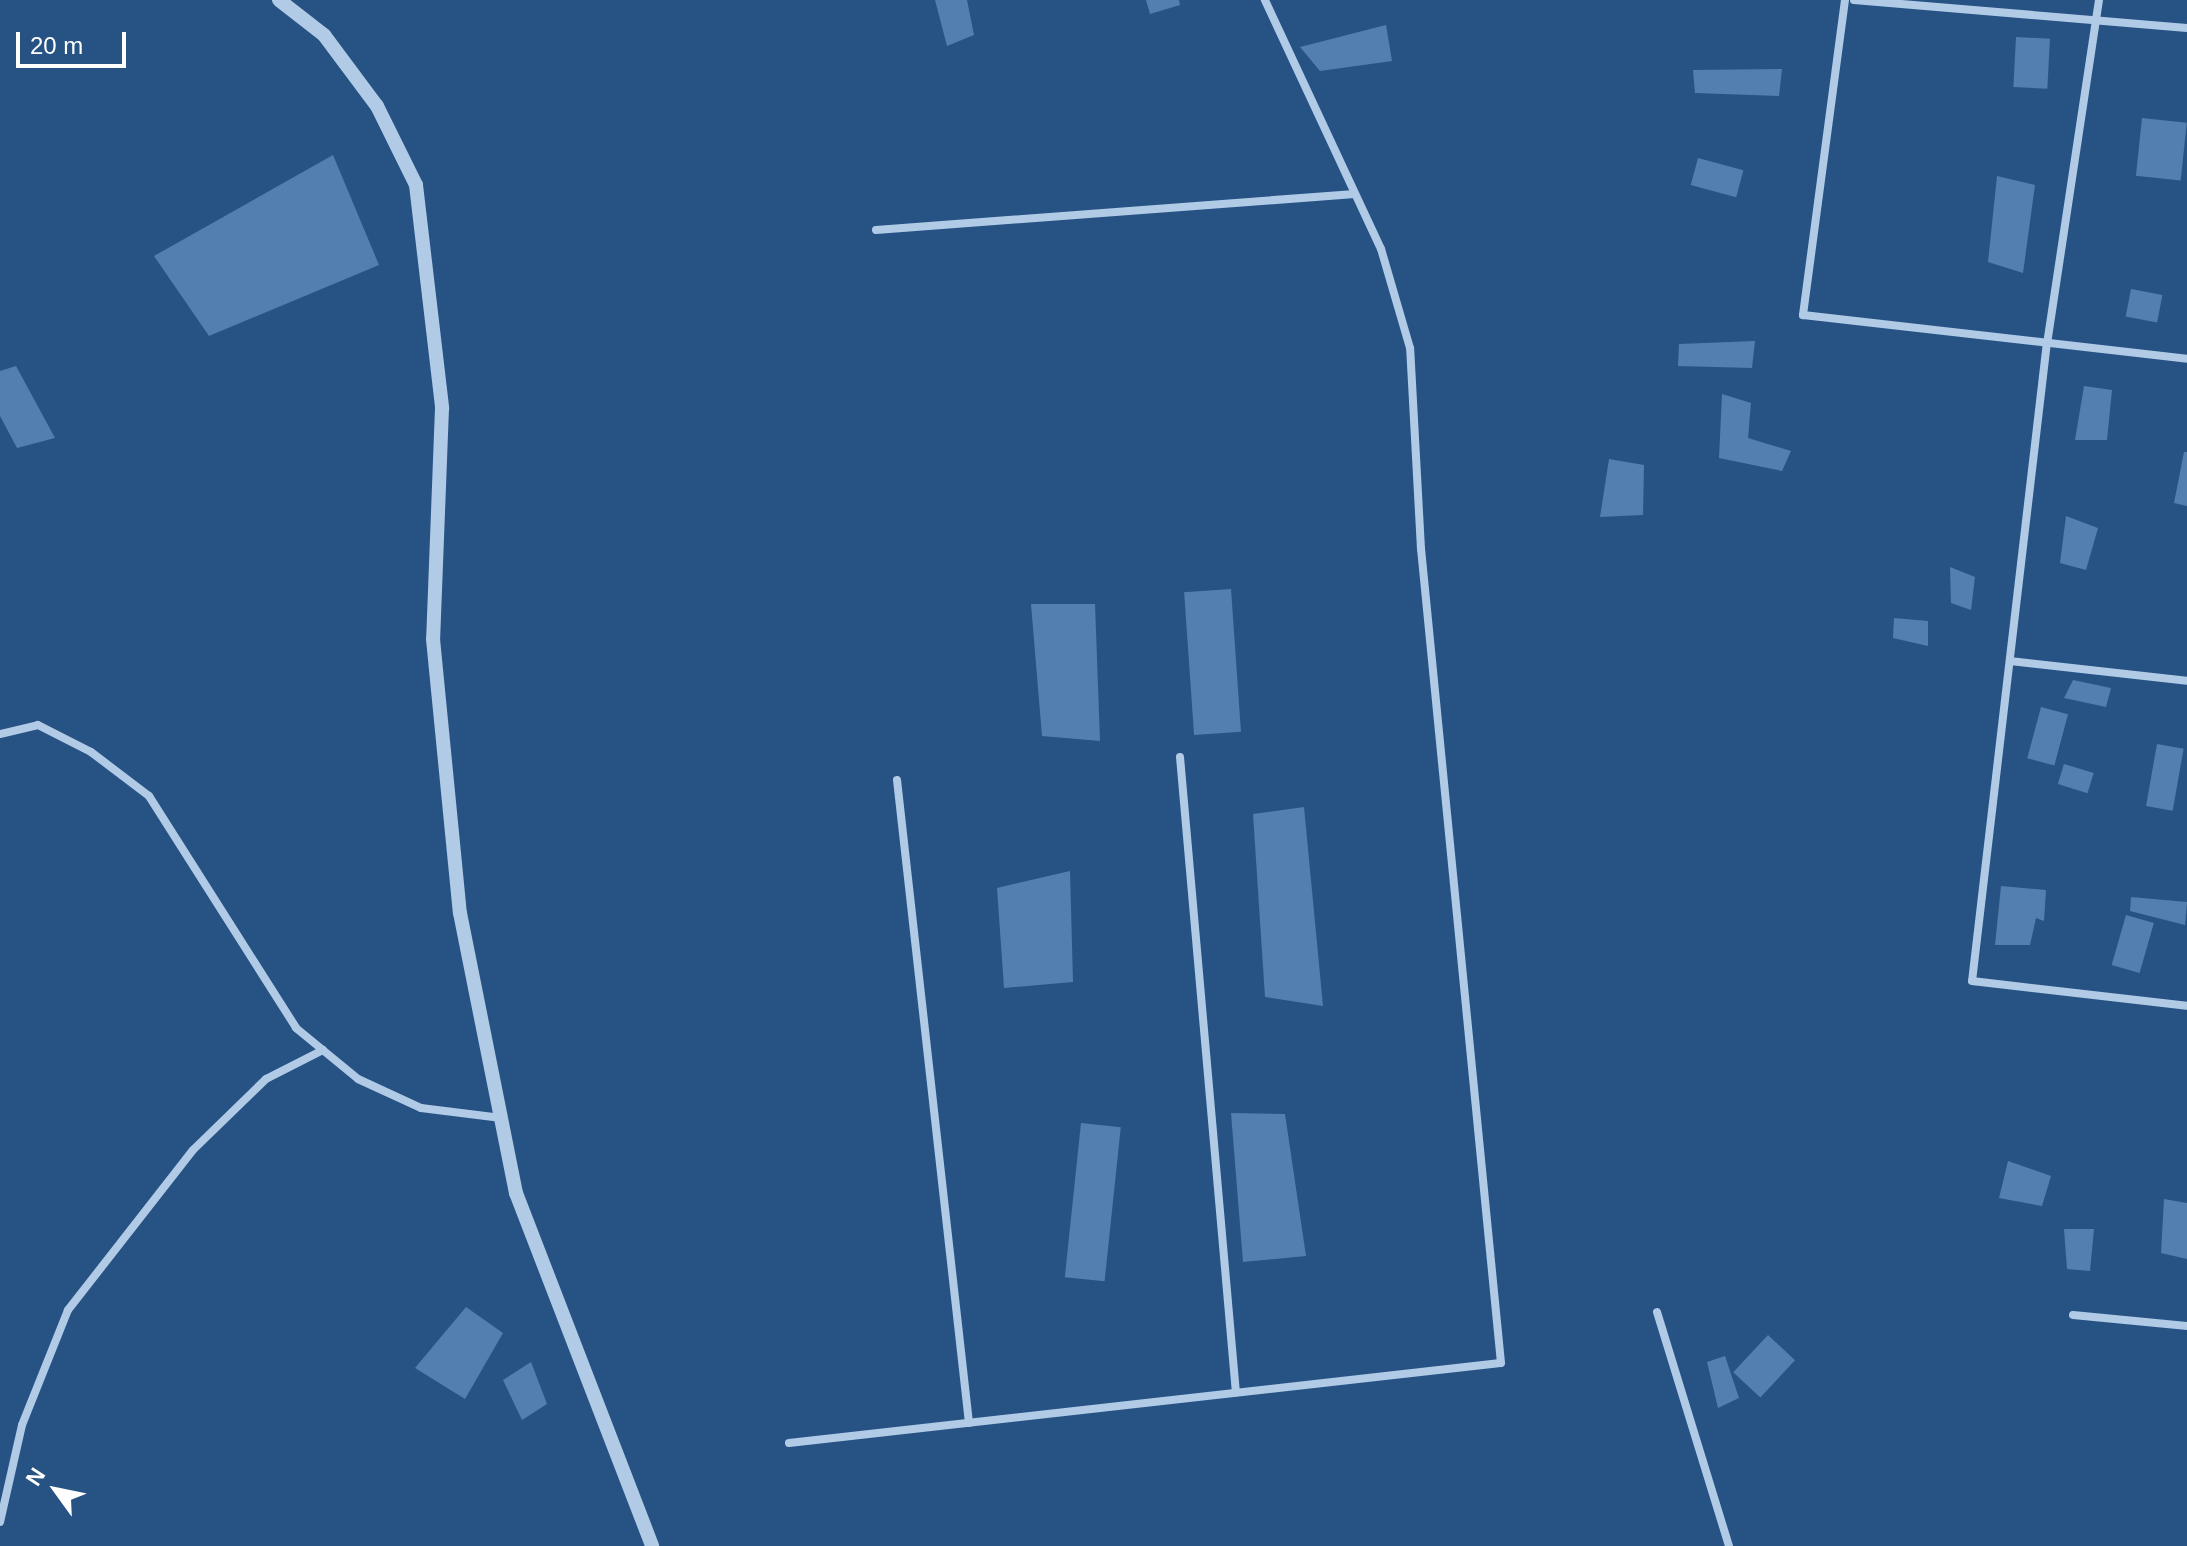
<!DOCTYPE html>
<html>
<head>
<meta charset="utf-8">
<style>
	body { margin:0 }
	#map { position:relative; width:2187px; height:1546px; overflow:hidden; background:#275384; font-family:Arial,sans-serif }
	div>[style] { position:absolute }
	.building>* { inset:0; background:#537fae; transform-origin:0 0 }
	.minor>* { height:8px; margin:-4px; padding:0 4px; transform-origin:4px; border-radius:4px; background:#b1cbe7 }
	.tertiary>* { height:14px; margin:-7px; padding:0 7px; transform-origin:7px; border-radius:7px; background:#b1cbe7 }
	span { translate:-50% -50%; white-space:nowrap; text-align:center; line-height:1.15; -webkit-text-stroke:6px #275384; paint-order:stroke }
	.north { position:absolute; left:16px; top:1450px; width:80px; height:80px; -webkit-text-stroke:6px #275384; paint-order:stroke; rotate:303deg; font-size:22px; font-weight:700; line-height:32px; text-align:center; color:#fff }
	.north::after { content:''; display:block; margin:auto; width:28px; height:36px; background:#fff; clip-path:polygon(50% 0,100% 100%,50% 72%,0 100%) }
	.scale { position:absolute; left:16px; top:32px; width:110px; height:36px; box-sizing:border-box; border:4px solid #fff; border-top:0; padding-left:10px; font-size:24px; line-height:28px; white-space:nowrap; color:#fff; -webkit-text-stroke:6px #275384; paint-order:stroke }
</style>
</head>
<body>
<div id="map">
	<div class="building">
		<i style="clip-path:polygon(935px 0,967px 0,974px 35px,947px 46px)"></i>
		<i style="clip-path:polygon(1146px 0,1179px 0,1180px 5px,1150px 14px)"></i>
		<i style="clip-path:polygon(1386px 25px,1392px 61px,1320px 71px,1300px 47px)"></i>
		<i style="left:2016px;top:37px;width:34px;height:50px;rotate:3deg"></i>
		<i style="clip-path:polygon(1782px 69px,1779px 96px,1695px 93px,1693px 70px)"></i>
		<i style="left:2142px;top:118px;width:45px;height:58px;rotate:6deg"></i>
		<i style="clip-path:polygon(333px 155px,379px 265px,209px 336px,154px 256px)"></i>
		<i style="left:1698px;top:158px;width:47px;height:28px;rotate:15deg"></i>
		<i style="clip-path:polygon(1997px 176px,2035px 185px,2023px 273px,1988px 262px)"></i>
		<i style="left:2131px;top:289px;width:32px;height:28px;rotate:11deg"></i>
		<i style="clip-path:polygon(1755px 341px,1752px 368px,1678px 366px,1679px 344px)"></i>
		<i style="clip-path:polygon(16px 366px,55px 438px,17px 448px,0 416px,0 371px)"></i>
		<i style="clip-path:polygon(2084px 386px,2112px 390px,2107px 440px,2075px 440px)"></i>
		<i style="clip-path:polygon(1722px 394px,1751px 403px,1748px 438px,1791px 451px,1782px 471px,1719px 458px)"></i>
		<i style="clip-path:polygon(2184px 452px,2187px 452px,2187px 506px,2174px 503px)"></i>
		<i style="clip-path:polygon(1609px 459px,1644px 465px,1643px 515px,1600px 517px)"></i>
		<i style="clip-path:polygon(2066px 516px,2098px 528px,2086px 570px,2060px 563px)"></i>
		<i style="clip-path:polygon(1950px 567px,1975px 577px,1971px 610px,1951px 603px)"></i>
		<i style="left:1231px;top:589px;width:143px;height:47px;rotate:86deg"></i>
		<i style="clip-path:polygon(1031px 604px,1095px 604px,1100px 741px,1042px 736px)"></i>
		<i style="clip-path:polygon(1894px 618px,1928px 621px,1928px 646px,1893px 638px)"></i>
		<i style="clip-path:polygon(2073px 680px,2111px 688px,2106px 707px,2064px 698px)"></i>
		<i style="left:2041px;top:707px;width:28px;height:53px;rotate:15deg"></i>
		<i style="left:2157px;top:744px;width:27px;height:63px;rotate:10deg"></i>
		<i style="left:2064px;top:764px;width:31px;height:21px;rotate:17deg"></i>
		<i style="clip-path:polygon(1304px 807px,1323px 1006px,1265px 997px,1253px 814px)"></i>
		<i style="clip-path:polygon(1070px 871px,1073px 982px,1004px 988px,997px 888px)"></i>
		<i style="clip-path:polygon(2001px 886px,2046px 890px,2044px 921px,2036px 918px,2030px 945px,1995px 945px)"></i>
		<i style="clip-path:polygon(2131px 897px,2187px 902px,2185px 925px,2130px 911px)"></i>
		<i style="left:2126px;top:915px;width:29px;height:52px;rotate:16deg"></i>
		<i style="clip-path:polygon(1231px 1113px,1285px 1114px,1306px 1256px,1243px 1262px)"></i>
		<i style="left:1081px;top:1123px;width:40px;height:155px;rotate:6deg"></i>
		<i style="clip-path:polygon(2008px 1161px,2051px 1176px,2042px 1206px,1999px 1198px)"></i>
		<i style="clip-path:polygon(2164px 1199px,2187px 1203px,2187px 1259px,2161px 1253px)"></i>
		<i style="clip-path:polygon(2064px 1229px,2094px 1229px,2090px 1271px,2067px 1269px)"></i>
		<i style="clip-path:polygon(466px 1307px,503px 1333px,465px 1399px,415px 1368px)"></i>
		<i style="left:1768px;top:1335px;width:37px;height:51px;rotate:43deg"></i>
		<i style="clip-path:polygon(1725px 1356px,1739px 1398px,1718px 1408px,1707px 1362px)"></i>
		<i style="clip-path:polygon(531px 1362px,547px 1404px,522px 1420px,503px 1380px)"></i>
	</div>
	<div class="minor">
		<i style="left:1845px;top:0;width:318px;rotate:97.6deg"></i>
		<i style="left:1803px;top:315px;width:387px;rotate:6.5deg"></i>
		<i style="left:1854px;top:0;width:334px;rotate:4.8deg"></i>
		<i style="left:2099px;top:0;width:346px;rotate:98.6deg"></i>
		<i style="left:2047px;top:342px;width:643px;rotate:96.69deg"></i>
		<i style="left:1972px;top:981px;width:216px;rotate:6.6deg"></i>
		<i style="left:876px;top:230px;width:480px;rotate:-4.3deg"></i>
		<i style="left:2010px;top:661px;width:178px;rotate:6.4deg"></i>
		<i style="left:0;top:734px;width:39px;rotate:-13deg"></i>
		<i style="left:38px;top:725px;width:59px;rotate:27deg"></i>
		<i style="left:91px;top:752px;width:73px;rotate:37.2deg"></i>
		<i style="left:149px;top:796px;width:275px;rotate:57.6deg"></i>
		<i style="left:296px;top:1028px;width:80px;rotate:39.4deg"></i>
		<i style="left:358px;top:1079px;width:69px;rotate:24.7deg"></i>
		<i style="left:421px;top:1108px;width:81px;rotate:7.1deg"></i>
		<i style="left:1180px;top:757px;width:638px;rotate:84.97deg"></i>
		<i style="left:897px;top:780px;width:647px;rotate:83.61deg"></i>
		<i style="left:1657px;top:1312px;width:245px;rotate:72.9deg"></i>
		<i style="left:2073px;top:1315px;width:115px;rotate:5.5deg"></i>
		<i style="left:789px;top:1443px;width:716px;rotate:-6.41deg"></i>
		<i style="left:1501px;top:1363px;width:818px;rotate:-95.61deg"></i>
		<i style="left:1421px;top:549px;width:201px;rotate:-93.1deg"></i>
		<i style="left:1410px;top:348px;width:103px;rotate:-106.3deg"></i>
		<i style="left:1381px;top:249px;width:275px;rotate:-115deg"></i>
		<i style="left:0;top:1522px;width:99px;rotate:-77.2deg"></i>
		<i style="left:22px;top:1425px;width:124px;rotate:-68.2deg"></i>
		<i style="left:68px;top:1310px;width:203px;rotate:-52deg"></i>
		<i style="left:193px;top:1150px;width:102px;rotate:-44.2deg"></i>
		<i style="left:266px;top:1079px;width:64px;rotate:-27deg"></i>
	</div>
	<div class="tertiary">
		<i style="left:279px;top:0;width:57px;rotate:37.9deg"></i>
		<i style="left:324px;top:35px;width:89px;rotate:53.3deg"></i>
		<i style="left:377px;top:106px;width:88px;rotate:63.7deg"></i>
		<i style="left:416px;top:185px;width:225px;rotate:83.3deg"></i>
		<i style="left:442px;top:408px;width:231px;rotate:92.2deg"></i>
		<i style="left:433px;top:639px;width:275px;rotate:84.4deg"></i>
		<i style="left:460px;top:913px;width:286px;rotate:78.7deg"></i>
		<i style="left:516px;top:1193px;width:378px;rotate:68.9deg"></i>
	</div>
	<div class="north">N</div>
	<div class="scale">20 m</div>
</div>
</body>
</html>
